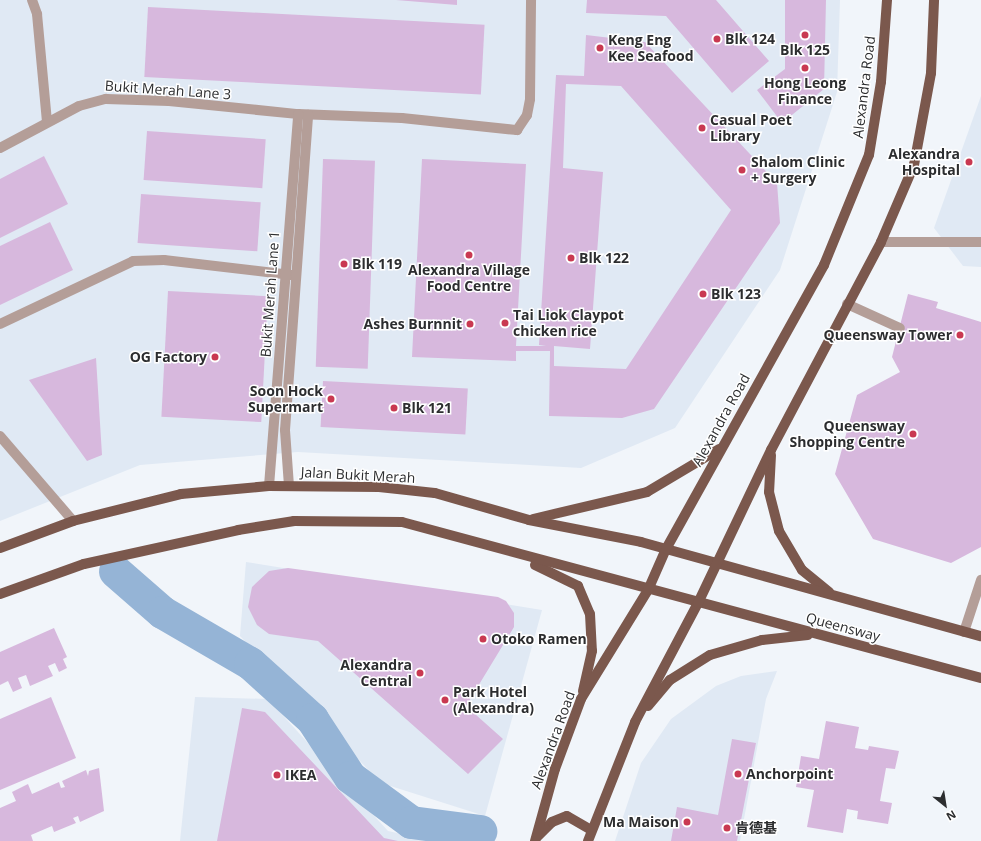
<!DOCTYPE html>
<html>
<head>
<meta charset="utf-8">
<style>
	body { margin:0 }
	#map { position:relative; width:981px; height:841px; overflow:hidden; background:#f1f5fa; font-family:"Open Sans","Noto Sans SC",sans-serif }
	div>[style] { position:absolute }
	.built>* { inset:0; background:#e0e9f4 }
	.river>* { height:33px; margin:-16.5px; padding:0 16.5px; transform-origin:16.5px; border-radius:16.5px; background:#95b4d6 }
	.building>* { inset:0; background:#d7b8dd; transform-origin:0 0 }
	.lane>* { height:10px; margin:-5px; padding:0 5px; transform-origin:5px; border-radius:5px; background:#b49e98 }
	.street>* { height:10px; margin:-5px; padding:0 5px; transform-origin:5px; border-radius:5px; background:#b49e98 }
	.primary>* { height:10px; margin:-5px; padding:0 5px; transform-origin:5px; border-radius:5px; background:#7b584d }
	.dots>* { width:11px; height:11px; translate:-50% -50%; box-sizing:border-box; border:2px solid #fff; border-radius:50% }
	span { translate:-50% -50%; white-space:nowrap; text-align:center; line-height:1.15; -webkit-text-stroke:3px #fff; paint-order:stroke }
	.poi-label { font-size:14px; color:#2c2d2f; font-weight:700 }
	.left { translate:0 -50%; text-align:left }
	.right { translate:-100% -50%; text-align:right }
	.street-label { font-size:14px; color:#2c2d2f }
	.north { position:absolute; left:925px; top:785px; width:40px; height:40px; -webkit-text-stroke:3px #fff; paint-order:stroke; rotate:150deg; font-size:11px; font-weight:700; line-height:16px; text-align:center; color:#2c2d2f }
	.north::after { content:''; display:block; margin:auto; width:14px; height:18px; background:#2c2d2f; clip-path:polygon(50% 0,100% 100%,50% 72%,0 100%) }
</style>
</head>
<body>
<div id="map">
	<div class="built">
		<i style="clip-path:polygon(0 0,840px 0,837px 92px,780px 270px,675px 428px,581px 468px,298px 452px,140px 465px,0 521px)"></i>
		<i style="clip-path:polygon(981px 96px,981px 267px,963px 266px,934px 228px)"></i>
		<i style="clip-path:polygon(246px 562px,542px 610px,485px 816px,381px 783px,240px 636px)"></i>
		<i style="clip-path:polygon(777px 671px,766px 699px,740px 841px,615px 841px,641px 763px,671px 719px,716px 686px,741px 676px)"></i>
		<i style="clip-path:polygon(195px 697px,268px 699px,388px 831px,434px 841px,180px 841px)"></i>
	</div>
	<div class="river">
		<i style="left:115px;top:571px;width:62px;rotate:41.1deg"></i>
		<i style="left:162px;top:612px;width:102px;rotate:30.1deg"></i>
		<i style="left:250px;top:663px;width:84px;rotate:42.1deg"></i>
		<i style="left:312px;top:719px;width:69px;rotate:56.8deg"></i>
		<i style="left:350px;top:777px;width:76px;rotate:36.4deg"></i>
		<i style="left:411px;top:822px;width:70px;rotate:7.4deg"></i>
	</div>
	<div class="building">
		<i style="clip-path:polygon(396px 0,457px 0,457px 5px)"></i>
		<i style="clip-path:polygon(587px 0,716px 0,769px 61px,732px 93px,666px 16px,586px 13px)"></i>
		<i style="clip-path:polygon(785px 0,826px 0,824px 89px,782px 123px,757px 90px,785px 69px)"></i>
		<i style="left:148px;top:7px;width:337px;height:70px;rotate:3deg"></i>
		<i style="clip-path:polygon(evenodd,586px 35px,645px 42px,777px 183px,780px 223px,654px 409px,622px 418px,549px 416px,550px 351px,516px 351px,516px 361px,412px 357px,422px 159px,526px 164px,516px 346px,546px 346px,539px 345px,556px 75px,584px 76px,586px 35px,566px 84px,621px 86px,731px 210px,626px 369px,554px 366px,554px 346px,590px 349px,603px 172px,563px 168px,566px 84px)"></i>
		<i style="left:147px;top:131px;width:119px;height:49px;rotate:4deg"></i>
		<i style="clip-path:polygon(44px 156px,68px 204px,0 238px,0 179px)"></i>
		<i style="left:323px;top:159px;width:52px;height:208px;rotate:2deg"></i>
		<i style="left:141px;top:194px;width:120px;height:49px;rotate:4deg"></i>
		<i style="clip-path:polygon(50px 222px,73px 270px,0 305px,0 246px)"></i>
		<i style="left:168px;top:291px;width:100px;height:126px;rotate:3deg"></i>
		<i style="clip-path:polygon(908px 294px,938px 302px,936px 308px,981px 322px,981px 547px,951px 563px,873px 539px,835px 474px,857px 395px,900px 372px,892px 357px)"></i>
		<i style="clip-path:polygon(96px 358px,102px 455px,87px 461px,29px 380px)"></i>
		<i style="left:323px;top:381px;width:145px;height:46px;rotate:3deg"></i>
		<i style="clip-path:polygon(288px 568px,498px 597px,506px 601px,514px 613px,514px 627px,466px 706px,503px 739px,468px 774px,318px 641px,269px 634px,257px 625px,248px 607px,252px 587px,269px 571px)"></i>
		<i style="clip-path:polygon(54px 628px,67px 657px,63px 659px,67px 668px,59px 672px,55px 663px,48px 666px,53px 676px,30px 686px,26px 675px,18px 678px,22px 688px,13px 692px,8px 681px,0 685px,0 652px)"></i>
		<i style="clip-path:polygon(51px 697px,76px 758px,0 790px,0 719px)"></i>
		<i style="clip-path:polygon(242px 708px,265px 712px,384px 838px,398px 841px,217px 841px)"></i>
		<i style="clip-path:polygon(826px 721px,859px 727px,855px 748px,868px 750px,869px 746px,899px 751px,895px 769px,886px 768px,880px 801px,892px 803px,888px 824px,857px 819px,858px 811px,847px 809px,843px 833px,807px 827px,814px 790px,796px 787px,801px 756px,819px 759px)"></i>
		<i style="clip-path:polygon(732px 739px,756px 743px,737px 841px,671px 841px,677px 807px,718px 815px)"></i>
		<i style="clip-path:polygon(99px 768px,104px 811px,80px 822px,78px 816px,73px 818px,76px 823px,54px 832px,52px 826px,31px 835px,33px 841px,0 841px,0 808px,16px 801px,12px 792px,28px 784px,32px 794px,59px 782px,61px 788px,65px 787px,62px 781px,86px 770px,88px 776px,89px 771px)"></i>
	</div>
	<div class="lane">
		<i style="left:32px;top:0;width:15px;rotate:70deg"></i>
		<i style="left:37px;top:14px;width:108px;rotate:84.7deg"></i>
		<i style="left:881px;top:242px;width:100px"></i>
		<i style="left:847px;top:304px;width:58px;rotate:24.4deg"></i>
		<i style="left:964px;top:632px;width:55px;rotate:-71.9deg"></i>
	</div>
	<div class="street">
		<i style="left:0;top:148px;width:89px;rotate:-28deg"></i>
		<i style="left:79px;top:106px;width:28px;rotate:-15deg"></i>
		<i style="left:106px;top:99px;width:63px;rotate:1.8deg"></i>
		<i style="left:169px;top:101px;width:130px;rotate:5.8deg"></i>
		<i style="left:298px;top:114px;width:104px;rotate:2.2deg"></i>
		<i style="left:402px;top:118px;width:116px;rotate:6deg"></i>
		<i style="left:517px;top:130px;width:18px;rotate:-56deg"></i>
		<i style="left:527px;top:115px;width:16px;rotate:-79deg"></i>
		<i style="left:530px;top:99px;width:99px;rotate:-89.4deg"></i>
		<i style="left:0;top:324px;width:147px;rotate:-25.3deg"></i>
		<i style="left:133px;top:261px;width:31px;rotate:-2deg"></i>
		<i style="left:164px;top:260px;width:128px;rotate:6.7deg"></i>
		<i style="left:0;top:436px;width:112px;rotate:49.3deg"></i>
		<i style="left:269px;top:486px;width:373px;rotate:-85.5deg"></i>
		<i style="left:289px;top:486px;width:56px;rotate:-94.1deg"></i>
		<i style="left:285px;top:430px;width:316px;rotate:-85.8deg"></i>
	</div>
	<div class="primary">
		<i style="left:771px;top:455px;width:37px;rotate:93deg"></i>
		<i style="left:769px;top:492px;width:40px;rotate:75.6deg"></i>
		<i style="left:779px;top:531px;width:45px;rotate:59.5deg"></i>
		<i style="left:802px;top:570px;width:35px;rotate:39deg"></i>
		<i style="left:533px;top:519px;width:117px;rotate:-13.3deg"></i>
		<i style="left:647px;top:492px;width:84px;rotate:-30.8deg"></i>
		<i style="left:0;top:548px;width:78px;rotate:-20.3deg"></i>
		<i style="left:73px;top:521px;width:111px;rotate:-14deg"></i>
		<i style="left:181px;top:494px;width:88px;rotate:-5.2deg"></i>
		<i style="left:269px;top:486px;width:110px;rotate:0.5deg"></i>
		<i style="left:379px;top:487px;width:56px;rotate:6.1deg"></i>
		<i style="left:435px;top:493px;width:98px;rotate:16deg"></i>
		<i style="left:529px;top:520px;width:114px;rotate:11.1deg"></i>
		<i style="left:641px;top:542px;width:353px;rotate:15.5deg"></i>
		<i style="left:535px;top:565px;width:48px;rotate:26deg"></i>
		<i style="left:578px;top:586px;width:30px;rotate:67deg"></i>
		<i style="left:590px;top:614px;width:37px;rotate:87deg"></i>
		<i style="left:592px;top:651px;width:41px;rotate:102.7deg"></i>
		<i style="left:0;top:594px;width:89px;rotate:-19.7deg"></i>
		<i style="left:84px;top:564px;width:158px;rotate:-12.4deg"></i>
		<i style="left:238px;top:530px;width:57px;rotate:-9.1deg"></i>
		<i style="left:294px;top:521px;width:108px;rotate:0.5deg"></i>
		<i style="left:402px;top:522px;width:600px;rotate:15.08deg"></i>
		<i style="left:648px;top:706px;width:34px;rotate:-50deg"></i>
		<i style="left:670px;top:680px;width:47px;rotate:-32deg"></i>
		<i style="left:710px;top:655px;width:54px;rotate:-16.1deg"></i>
		<i style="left:762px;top:640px;width:46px;rotate:-6.2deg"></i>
		<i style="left:537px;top:837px;width:21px;rotate:-45deg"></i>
		<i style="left:552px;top:822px;width:16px;rotate:-22deg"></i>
		<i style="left:567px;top:816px;width:28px;rotate:30deg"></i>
		<i style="left:535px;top:841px;width:75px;rotate:-74.5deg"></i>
		<i style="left:555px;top:769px;width:75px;rotate:-69.6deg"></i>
		<i style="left:581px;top:699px;width:128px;rotate:-58.4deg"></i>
		<i style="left:648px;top:590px;width:45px;rotate:-66.3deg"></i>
		<i style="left:666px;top:549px;width:325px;rotate:-60.9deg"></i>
		<i style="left:824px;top:265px;width:119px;rotate:-67.8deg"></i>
		<i style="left:869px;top:155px;width:74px;rotate:-80.7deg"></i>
		<i style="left:881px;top:82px;width:82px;rotate:-85.8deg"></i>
		<i style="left:588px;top:841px;width:128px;rotate:-68.4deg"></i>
		<i style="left:635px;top:722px;width:135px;rotate:-62.1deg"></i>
		<i style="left:698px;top:603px;width:170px;rotate:-64.5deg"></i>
		<i style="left:771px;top:450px;width:235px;rotate:-62.1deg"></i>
		<i style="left:881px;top:242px;width:84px;rotate:-66.8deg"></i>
		<i style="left:914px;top:165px;width:94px;rotate:-79.5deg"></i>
		<i style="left:931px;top:73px;width:73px;rotate:-87.6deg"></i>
	</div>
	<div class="dots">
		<i style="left:805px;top:35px;background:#c93951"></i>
		<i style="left:717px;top:39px;background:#c93951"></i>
		<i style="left:600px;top:48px;background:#c93951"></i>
		<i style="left:805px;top:68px;background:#c93951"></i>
		<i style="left:702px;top:128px;background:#c93951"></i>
		<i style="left:969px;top:162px;background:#c93951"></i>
		<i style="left:742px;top:170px;background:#c93951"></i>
		<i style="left:469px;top:255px;background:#c93951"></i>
		<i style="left:571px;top:258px;background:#c93951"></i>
		<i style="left:344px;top:264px;background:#c93951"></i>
		<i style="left:703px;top:294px;background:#c93951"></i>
		<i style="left:505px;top:323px;background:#c93951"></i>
		<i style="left:470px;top:324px;background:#c93951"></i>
		<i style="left:960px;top:335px;background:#c93951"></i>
		<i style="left:215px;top:357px;background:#c93951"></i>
		<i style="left:331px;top:399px;background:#c93951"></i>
		<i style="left:394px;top:408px;background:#c93951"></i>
		<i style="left:913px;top:434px;background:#c93951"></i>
		<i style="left:483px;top:639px;background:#c93951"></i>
		<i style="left:420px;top:673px;background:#c93951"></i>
		<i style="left:445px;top:700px;background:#c93951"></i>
		<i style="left:738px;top:774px;background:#c93951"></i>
		<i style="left:277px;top:775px;background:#c93951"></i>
		<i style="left:687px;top:822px;background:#c93951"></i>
		<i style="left:727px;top:828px;background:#c93951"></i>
	</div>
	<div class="poi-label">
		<span class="left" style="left:725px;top:39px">Blk 124</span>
		<span class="left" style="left:608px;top:48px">Keng Eng<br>Kee Seafood</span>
		<span style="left:805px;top:50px">Blk 125</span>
		<span style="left:805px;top:91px">Hong Leong<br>Finance</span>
		<span class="left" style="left:710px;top:128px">Casual Poet<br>Library</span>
		<span class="right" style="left:960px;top:162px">Alexandra<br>Hospital</span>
		<span class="left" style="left:751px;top:170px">Shalom Clinic<br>+ Surgery</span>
		<span class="left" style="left:579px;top:258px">Blk 122</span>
		<span class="left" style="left:352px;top:264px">Blk 119</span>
		<span style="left:469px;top:278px">Alexandra Village<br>Food Centre</span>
		<span class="left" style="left:711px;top:294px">Blk 123</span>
		<span class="left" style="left:513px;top:323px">Tai Liok Claypot<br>chicken rice</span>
		<span class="right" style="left:462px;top:324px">Ashes Burnnit</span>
		<span class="right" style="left:952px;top:335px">Queensway Tower</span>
		<span class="right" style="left:207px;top:357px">OG Factory</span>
		<span class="right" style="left:323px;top:399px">Soon Hock<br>Supermart</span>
		<span class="left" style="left:402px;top:408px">Blk 121</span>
		<span class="right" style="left:905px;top:434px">Queensway<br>Shopping Centre</span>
		<span class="left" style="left:491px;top:639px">Otoko Ramen</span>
		<span class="right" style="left:412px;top:673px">Alexandra<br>Central</span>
		<span class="left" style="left:453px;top:700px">Park Hotel<br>(Alexandra)</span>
		<span class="left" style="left:746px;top:774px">Anchorpoint</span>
		<span class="left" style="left:285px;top:775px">IKEA</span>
		<span class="right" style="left:679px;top:822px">Ma Maison</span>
		<span class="left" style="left:735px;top:828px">肯德基</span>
	</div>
	<div class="street-label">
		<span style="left:864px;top:87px;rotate:-83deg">Alexandra Road</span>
		<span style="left:168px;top:90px;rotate:4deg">Bukit Merah Lane 3</span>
		<span style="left:270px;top:294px;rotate:-86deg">Bukit Merah Lane 1</span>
		<span style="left:721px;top:420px;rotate:-61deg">Alexandra Road</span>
		<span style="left:358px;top:475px;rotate:3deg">Jalan Bukit Merah</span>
		<span style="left:843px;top:627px;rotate:15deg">Queensway</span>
		<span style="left:553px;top:740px;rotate:-70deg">Alexandra Road</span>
	</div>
	<div class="north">N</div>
</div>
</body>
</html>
